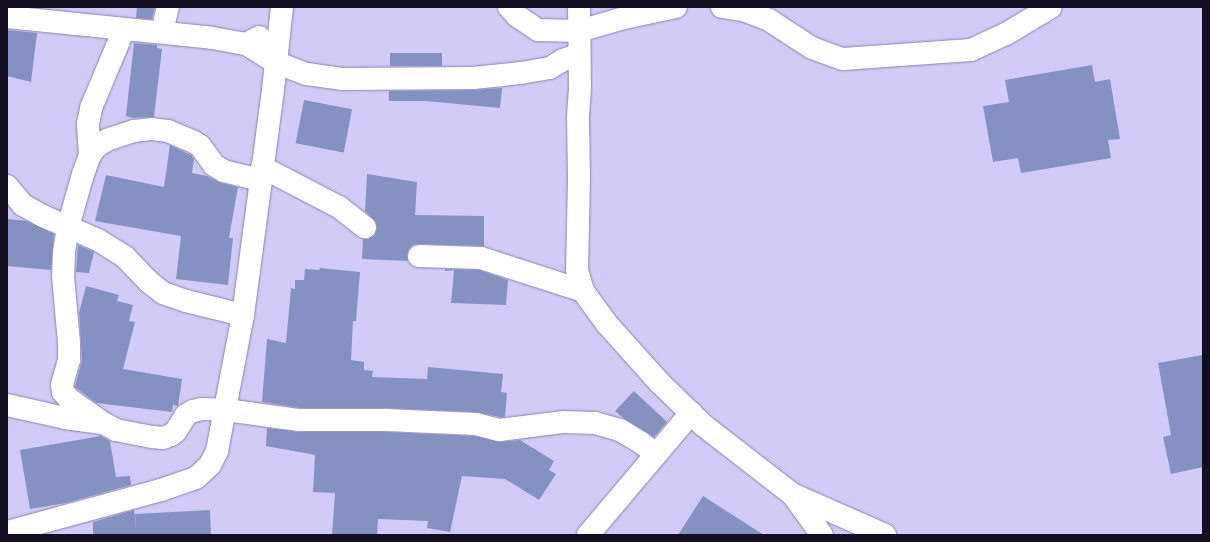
<!DOCTYPE html>
<html>
<head>
<meta charset="utf-8">
<style>
	body { margin:0 }
	#map { position:relative; width:1210px; height:542px; overflow:hidden; background:#d2cbf7; font-family:Poppins,sans-serif }
	div>[style] { position:absolute }
	.building>* { inset:0; background:#8492c3; transform-origin:0 0 }
	.roads { filter:drop-shadow(0 0 1px #8b82b4) drop-shadow(0 0 1px #8b82b4) }
	.minor>* { height:22px; margin:-11px; padding:0 11px; transform-origin:11px; border-radius:11px; background:#fff }
	span { translate:-50% -50%; white-space:nowrap; text-align:center; line-height:1.15; -webkit-text-stroke:4px #d2cbf7; paint-order:stroke }
	.frame { position:absolute; inset:0; border:8px solid #130f21; pointer-events:none }
</style>
</head>
<body>
<div id="map">
	<div class="building">
		<i style="clip-path:polygon(137px 7px,155px 7px,152px 19px,136px 18px)"></i>
		<i style="clip-path:polygon(7px 30px,37px 33px,31px 82px,7px 76px)"></i>
		<i style="clip-path:polygon(134px 43px,157px 45px,157px 48px,162px 49px,154px 117px,133px 118px,126px 116px)"></i>
		<i style="left:442px;top:53px;width:13px;height:52px;rotate:90deg"></i>
		<i style="clip-path:polygon(1092px 65px,1095px 82px,1110px 79px,1120px 139px,1108px 140px,1111px 158px,1021px 173px,1018px 158px,993px 162px,983px 106px,1009px 102px,1005px 80px)"></i>
		<i style="clip-path:polygon(502px 88px,500px 108px,426px 101px,389px 101px,389px 91px,473px 90px)"></i>
		<i style="left:304px;top:100px;width:49px;height:44px;rotate:11deg"></i>
		<i style="clip-path:polygon(170px 145px,191px 155px,194px 159px,192px 173px,207px 176px,221px 183px,238px 187px,229px 238px,233px 238px,228px 285px,176px 279px,181px 236px,95px 221px,106px 175px,164px 187px)"></i>
		<i style="clip-path:polygon(367px 174px,417px 182px,415px 215px,484px 216px,484px 246px,419px 244px,413px 245px,409px 249px,407px 255px,408px 261px,362px 259px,363px 239px,369px 239px,375px 235px,377px 228px,376px 222px,365px 211px)"></i>
		<i style="clip-path:polygon(7px 219px,27px 221px,54px 234px,51px 270px,7px 266px)"></i>
		<i style="clip-path:polygon(78px 245px,94px 252px,89px 273px,76px 272px)"></i>
		<i style="clip-path:polygon(320px 268px,360px 272px,356px 321px,353px 321px,351px 360px,364px 362px,364px 370px,373px 371px,372px 377px,427px 379px,428px 367px,503px 374px,501px 392px,507px 393px,505px 417px,500px 417px,477px 412px,387px 408px,300px 408px,262px 402px,267px 339px,286px 343px,291px 288px,295px 289px,295px 280px,304px 280px,305px 269px,319px 270px)"></i>
		<i style="clip-path:polygon(445px 269px,479px 270px,508px 280px,506px 305px,451px 303px,454px 270px,445px 271px)"></i>
		<i style="clip-path:polygon(86px 286px,119px 295px,117px 301px,133px 305px,129px 321px,135px 322px,123px 369px,182px 379px,178px 406px,173px 405px,172px 412px,96px 403px,75px 387px,82px 360px,79px 313px)"></i>
		<i style="clip-path:polygon(1203px 355px,1203px 467px,1171px 474px,1163px 437px,1171px 435px,1158px 363px)"></i>
		<i style="clip-path:polygon(634px 391px,667px 422px,654px 437px,623px 418px,615px 411px)"></i>
		<i style="clip-path:polygon(267px 428px,299px 432px,386px 432px,474px 436px,500px 442px,520px 440px,554px 461px,549px 470px,556px 474px,539px 500px,505px 479px,462px 476px,450px 532px,427px 528px,428px 521px,378px 519px,377px 535px,332px 535px,335px 493px,313px 492px,315px 455px,266px 446px)"></i>
		<i style="clip-path:polygon(101px 436px,110px 441px,116px 477px,130px 476px,131px 485px,66px 503px,30px 509px,20px 450px)"></i>
		<i style="clip-path:polygon(703px 496px,764px 535px,678px 535px)"></i>
		<i style="clip-path:polygon(134px 510px,136px 529px,135px 514px,210px 510px,211px 535px,93px 535px,93px 522px)"></i>
	</div>
	<div class="roads">
		<div class="minor">
			<i style="left:509px;top:7px;width:12px;rotate:48deg"></i>
			<i style="left:517px;top:16px;width:25px;rotate:34deg"></i>
			<i style="left:538px;top:30px;width:41px;rotate:1.4deg"></i>
			<i style="left:579px;top:31px;width:47px;rotate:-16.1deg"></i>
			<i style="left:624px;top:18px;width:53px;rotate:-11.9deg"></i>
			<i style="left:579px;top:7px;width:81px;rotate:89.3deg"></i>
			<i style="left:580px;top:88px;width:29px;rotate:94deg"></i>
			<i style="left:578px;top:117px;width:61px;rotate:89.1deg"></i>
			<i style="left:579px;top:178px;width:92px;rotate:91.2deg"></i>
			<i style="left:577px;top:270px;width:22px;rotate:74deg"></i>
			<i style="left:583px;top:291px;width:41px;rotate:54deg"></i>
			<i style="left:607px;top:324px;width:79px;rotate:48.1deg"></i>
			<i style="left:660px;top:383px;width:60px;rotate:44.3deg"></i>
			<i style="left:703px;top:425px;width:113px;rotate:37.8deg"></i>
			<i style="left:792px;top:494px;width:102px;rotate:23.8deg"></i>
			<i style="left:722px;top:7px;width:24px;rotate:9deg"></i>
			<i style="left:746px;top:11px;width:25px;rotate:21deg"></i>
			<i style="left:769px;top:20px;width:51px;rotate:33.1deg"></i>
			<i style="left:812px;top:48px;width:33px;rotate:20deg"></i>
			<i style="left:843px;top:59px;width:128px;rotate:-4deg"></i>
			<i style="left:971px;top:50px;width:38px;rotate:-25deg"></i>
			<i style="left:1006px;top:34px;width:52px;rotate:-31deg"></i>
			<i style="left:7px;top:17px;width:206px;rotate:5.8deg"></i>
			<i style="left:212px;top:38px;width:35px;rotate:10deg"></i>
			<i style="left:246px;top:44px;width:15px;rotate:-28deg"></i>
			<i style="left:162px;top:32px;width:26px;rotate:-77deg"></i>
			<i style="left:246px;top:44px;width:34px;rotate:32deg"></i>
			<i style="left:275px;top:62px;width:34px;rotate:21deg"></i>
			<i style="left:307px;top:74px;width:35px;rotate:8deg"></i>
			<i style="left:342px;top:79px;width:131px;rotate:-0.4deg"></i>
			<i style="left:473px;top:78px;width:48px;rotate:-5.9deg"></i>
			<i style="left:521px;top:73px;width:29px;rotate:-10deg"></i>
			<i style="left:550px;top:68px;width:15px;rotate:-32deg"></i>
			<i style="left:563px;top:60px;width:16px;rotate:-18deg"></i>
			<i style="left:90px;top:155px;width:31px;rotate:-94deg"></i>
			<i style="left:88px;top:124px;width:16px;rotate:-79deg"></i>
			<i style="left:91px;top:108px;width:86px;rotate:-67.3deg"></i>
			<i style="left:262px;top:167px;width:87px;rotate:27.5deg"></i>
			<i style="left:339px;top:207px;width:33px;rotate:38deg"></i>
			<i style="left:260px;top:180px;width:37px;rotate:-166deg"></i>
			<i style="left:224px;top:171px;width:12px;rotate:-149deg"></i>
			<i style="left:214px;top:165px;width:24px;rotate:-126deg"></i>
			<i style="left:200px;top:146px;width:7px;rotate:-146deg"></i>
			<i style="left:194px;top:142px;width:28px;rotate:-157deg"></i>
			<i style="left:168px;top:131px;width:16px;rotate:-173deg"></i>
			<i style="left:152px;top:129px;width:18px;rotate:174deg"></i>
			<i style="left:134px;top:131px;width:28px;rotate:162deg"></i>
			<i style="left:107px;top:140px;width:13px;rotate:148deg"></i>
			<i style="left:96px;top:147px;width:10px;rotate:127deg"></i>
			<i style="left:90px;top:155px;width:20px;rotate:110deg"></i>
			<i style="left:83px;top:174px;width:55px;rotate:105.8deg"></i>
			<i style="left:68px;top:227px;width:25px;rotate:99deg"></i>
			<i style="left:64px;top:252px;width:24px;rotate:92deg"></i>
			<i style="left:63px;top:276px;width:67px;rotate:84.9deg"></i>
			<i style="left:69px;top:343px;width:17px;rotate:90deg"></i>
			<i style="left:69px;top:360px;width:26px;rotate:106deg"></i>
			<i style="left:62px;top:385px;width:7px;rotate:82deg"></i>
			<i style="left:63px;top:392px;width:9px;rotate:49deg"></i>
			<i style="left:69px;top:399px;width:42px;rotate:35.2deg"></i>
			<i style="left:103px;top:423px;width:15px;rotate:28deg"></i>
			<i style="left:116px;top:430px;width:38px;rotate:11deg"></i>
			<i style="left:153px;top:437px;width:10px;rotate:6deg"></i>
			<i style="left:163px;top:438px;width:9px;rotate:-21deg"></i>
			<i style="left:171px;top:435px;width:6px;rotate:-39deg"></i>
			<i style="left:176px;top:431px;width:19px;rotate:-58deg"></i>
			<i style="left:186px;top:415px;width:8px;rotate:-30deg"></i>
			<i style="left:193px;top:411px;width:9px;rotate:-13deg"></i>
			<i style="left:202px;top:409px;width:24px;rotate:2deg"></i>
			<i style="left:226px;top:410px;width:74px;rotate:7.8deg"></i>
			<i style="left:299px;top:420px;width:87px"></i>
			<i style="left:386px;top:420px;width:90px;rotate:2.5deg"></i>
			<i style="left:476px;top:424px;width:24px;rotate:15deg"></i>
			<i style="left:499px;top:430px;width:64px;rotate:-7.1deg"></i>
			<i style="left:563px;top:422px;width:32px;rotate:2deg"></i>
			<i style="left:595px;top:423px;width:26px;rotate:16deg"></i>
			<i style="left:620px;top:430px;width:23px;rotate:31deg"></i>
			<i style="left:640px;top:442px;width:20px;rotate:37deg"></i>
			<i style="left:7px;top:186px;width:25px;rotate:50deg"></i>
			<i style="left:23px;top:205px;width:23px;rotate:29deg"></i>
			<i style="left:43px;top:216px;width:60px;rotate:23.6deg"></i>
			<i style="left:98px;top:240px;width:31px;rotate:32deg"></i>
			<i style="left:124px;top:256px;width:36px;rotate:46deg"></i>
			<i style="left:149px;top:282px;width:18px;rotate:38deg"></i>
			<i style="left:163px;top:293px;width:24px;rotate:19deg"></i>
			<i style="left:186px;top:301px;width:59px;rotate:13.8deg"></i>
			<i style="left:419px;top:256px;width:62px;rotate:1.8deg"></i>
			<i style="left:481px;top:258px;width:107px;rotate:17.9deg"></i>
			<i style="left:7px;top:405px;width:59px;rotate:12.6deg"></i>
			<i style="left:65px;top:418px;width:34px;rotate:8deg"></i>
			<i style="left:793px;top:495px;width:49px;rotate:54.1deg"></i>
			<i style="left:7px;top:532px;width:160px;rotate:-15.3deg"></i>
			<i style="left:161px;top:490px;width:37px;rotate:-19deg"></i>
			<i style="left:196px;top:478px;width:19px;rotate:-43deg"></i>
			<i style="left:210px;top:465px;width:16px;rotate:-63deg"></i>
			<i style="left:217px;top:451px;width:138px;rotate:-79.2deg"></i>
			<i style="left:243px;top:315px;width:227px;rotate:-82.4deg"></i>
			<i style="left:273px;top:90px;width:83px;rotate:-83.8deg"></i>
			<i style="left:588px;top:535px;width:160px;rotate:-49.8deg"></i>
		</div>
	</div>
	<div class="frame"></div>
</div>
</body>
</html>
